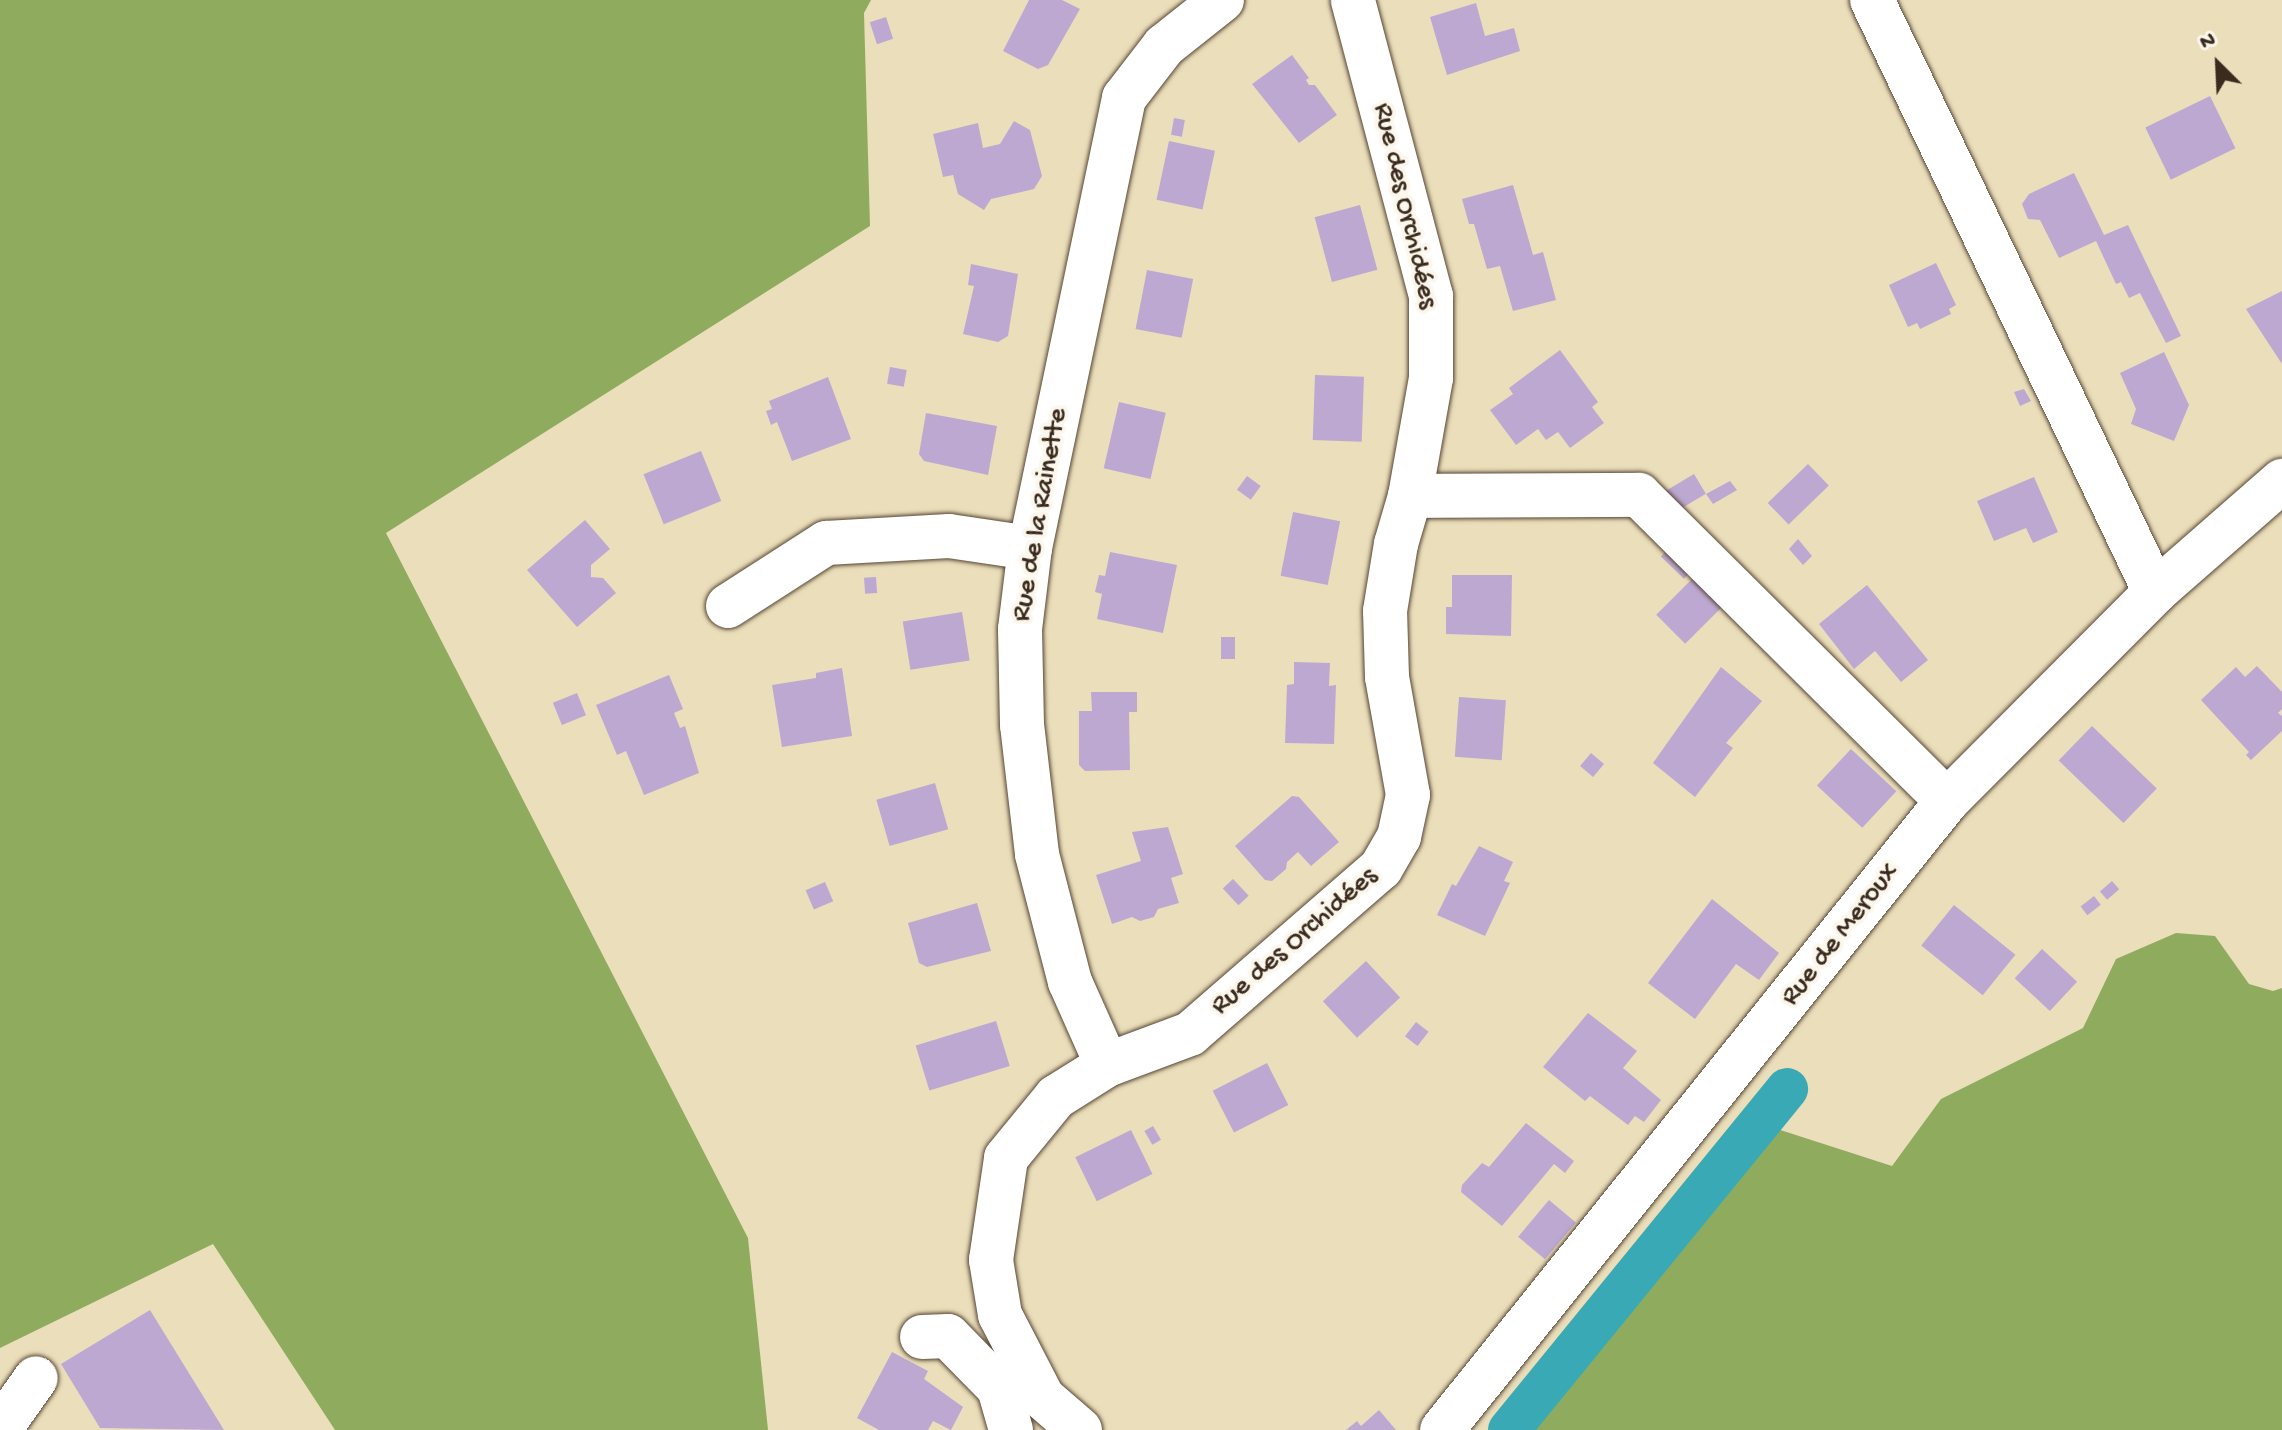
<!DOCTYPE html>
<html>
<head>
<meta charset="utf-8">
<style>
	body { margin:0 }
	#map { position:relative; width:2282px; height:1430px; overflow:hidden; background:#ebdeba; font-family:"Gochi Hand",sans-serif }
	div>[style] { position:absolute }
	.forest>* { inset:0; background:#8fac5e }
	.canal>* { height:42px; margin:-21px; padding:0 21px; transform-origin:21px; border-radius:21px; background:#39aab5 }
	.building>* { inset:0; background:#bda8d2; transform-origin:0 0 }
	.roads { filter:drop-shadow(0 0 2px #554535) drop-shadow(0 0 2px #554535) }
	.minor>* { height:44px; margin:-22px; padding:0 22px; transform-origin:22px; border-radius:22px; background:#fff }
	span { translate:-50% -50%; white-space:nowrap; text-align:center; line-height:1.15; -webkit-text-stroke:8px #fbf7ec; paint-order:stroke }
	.street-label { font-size:28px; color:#3b2a1e }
	.north { position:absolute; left:2178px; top:24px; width:80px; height:80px; -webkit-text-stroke:6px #fbf7ec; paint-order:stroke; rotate:336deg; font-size:22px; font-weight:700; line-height:32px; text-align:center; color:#3b2a1e }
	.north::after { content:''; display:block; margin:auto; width:28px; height:36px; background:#3b2a1e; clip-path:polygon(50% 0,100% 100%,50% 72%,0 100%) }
</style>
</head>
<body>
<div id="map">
	<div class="forest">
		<i style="clip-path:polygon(0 0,871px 0,864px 13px,870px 226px,386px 533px,748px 1238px,768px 1430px,335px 1430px,213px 1244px,0 1348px)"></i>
		<i style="clip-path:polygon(2176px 933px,2215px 936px,2249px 984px,2273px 991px,2282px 988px,2282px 1430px,1492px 1430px,1724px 1144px,1774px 1128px,1892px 1166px,1941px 1099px,2083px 1028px,2116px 959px)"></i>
	</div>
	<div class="canal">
		<i style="left:1509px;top:1430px;width:440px;rotate:-50.8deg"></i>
	</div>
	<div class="building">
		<i style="clip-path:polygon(1029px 0,1062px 0,1080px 9px,1048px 65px,1038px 69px,1003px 51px)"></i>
		<i style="clip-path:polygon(1476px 3px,1485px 36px,1514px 28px,1520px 51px,1447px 75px,1430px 17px)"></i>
		<i style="left:886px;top:17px;width:23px;height:17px;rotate:72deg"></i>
		<i style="clip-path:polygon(1292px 55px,1309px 78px,1306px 80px,1309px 85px,1315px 85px,1337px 115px,1299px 143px,1252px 84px)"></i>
		<i style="left:2210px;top:96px;width:58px;height:72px;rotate:64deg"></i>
		<i style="left:1174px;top:118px;width:11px;height:17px;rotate:10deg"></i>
		<i style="clip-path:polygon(1014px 121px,1030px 130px,1042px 176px,1034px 189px,991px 199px,984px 210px,958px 194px,953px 175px,943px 177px,933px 134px,978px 123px,983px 148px,1000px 144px)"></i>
		<i style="left:1169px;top:141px;width:47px;height:60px;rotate:12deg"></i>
		<i style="clip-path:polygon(2074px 173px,2104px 235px,2128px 225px,2181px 336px,2166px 343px,2140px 293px,2129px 298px,2121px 282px,2116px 284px,2096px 241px,2059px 258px,2040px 220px,2028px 219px,2022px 204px,2029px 194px)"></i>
		<i style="clip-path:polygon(1513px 185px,1533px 255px,1543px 252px,1556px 300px,1513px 311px,1500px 266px,1487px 269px,1474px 224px,1469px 224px,1462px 199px)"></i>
		<i style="left:1360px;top:205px;width:67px;height:47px;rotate:75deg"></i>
		<i style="clip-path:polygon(1936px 263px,1956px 305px,1949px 309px,1951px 314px,1920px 329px,1917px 323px,1908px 327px,1889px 285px)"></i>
		<i style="clip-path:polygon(971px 264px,1018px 274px,1008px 336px,998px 342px,963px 334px,974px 286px,968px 285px)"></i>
		<i style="left:1147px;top:270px;width:47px;height:60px;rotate:11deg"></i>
		<i style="clip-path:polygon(2282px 291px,2282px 364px,2246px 309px)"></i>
		<i style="clip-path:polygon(1560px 350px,1598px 402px,1592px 407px,1604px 423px,1570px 448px,1558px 432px,1546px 440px,1538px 429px,1516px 445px,1490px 410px,1513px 394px,1509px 388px)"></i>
		<i style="clip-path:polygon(2164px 352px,2189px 405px,2174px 441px,2131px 424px,2136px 409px,2120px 373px)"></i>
		<i style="left:890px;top:367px;width:17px;height:17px;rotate:10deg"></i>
		<i style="left:1315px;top:375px;width:49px;height:65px;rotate:2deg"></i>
		<i style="clip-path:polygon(828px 377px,851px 439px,792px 461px,777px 422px,771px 425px,766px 411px,772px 409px,769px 401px)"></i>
		<i style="clip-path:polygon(2024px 389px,2031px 401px,2020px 406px,2014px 392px)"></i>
		<i style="left:1119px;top:402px;width:48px;height:68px;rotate:13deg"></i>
		<i style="clip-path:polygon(926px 413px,997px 426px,988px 475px,924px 461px,919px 454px)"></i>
		<i style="left:701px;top:451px;width:54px;height:62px;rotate:68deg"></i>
		<i style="left:1808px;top:464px;width:30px;height:56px;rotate:46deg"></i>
		<i style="left:1694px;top:474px;width:23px;height:39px;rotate:59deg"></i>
		<i style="left:1247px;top:476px;width:17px;height:17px;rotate:36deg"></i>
		<i style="clip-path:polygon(2034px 477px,2058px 532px,2033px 543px,2026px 528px,1994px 541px,1977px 501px)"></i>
		<i style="clip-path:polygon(1730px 481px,1737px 490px,1713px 504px,1706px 494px)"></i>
		<i style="left:1293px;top:512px;width:48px;height:65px;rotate:11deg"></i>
		<i style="clip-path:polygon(585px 520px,610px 549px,591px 565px,591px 577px,603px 578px,616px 593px,577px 627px,527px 570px)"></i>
		<i style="clip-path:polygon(1798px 539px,1812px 556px,1803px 565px,1789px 549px)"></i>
		<i style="left:1672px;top:545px;width:32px;height:16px;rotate:44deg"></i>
		<i style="clip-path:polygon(1110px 552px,1177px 565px,1163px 633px,1097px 619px,1102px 594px,1095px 592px,1099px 575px,1105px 576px)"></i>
		<i style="clip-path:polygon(1452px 575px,1512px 575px,1511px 636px,1446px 634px,1446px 607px,1452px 607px)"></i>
		<i style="left:876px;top:577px;width:16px;height:12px;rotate:86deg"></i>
		<i style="left:1693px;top:578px;width:41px;height:52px;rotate:45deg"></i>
		<i style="clip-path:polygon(1867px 585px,1928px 660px,1901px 682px,1875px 651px,1854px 669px,1819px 624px)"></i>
		<i style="left:962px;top:612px;width:49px;height:60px;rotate:81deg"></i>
		<i style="left:1221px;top:637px;width:14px;height:22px"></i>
		<i style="clip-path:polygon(1294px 662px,1330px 663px,1329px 686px,1336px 685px,1334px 744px,1285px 743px,1287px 685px,1294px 684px)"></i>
		<i style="clip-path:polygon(2257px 666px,2282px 692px,2282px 709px,2278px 713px,2282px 716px,2282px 731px,2251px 760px,2246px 755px,2249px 752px,2201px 700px,2236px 667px,2245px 677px)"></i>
		<i style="clip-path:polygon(1721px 667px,1762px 701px,1726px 743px,1733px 748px,1695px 797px,1653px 763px)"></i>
		<i style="clip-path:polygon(842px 668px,852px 736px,782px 747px,772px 685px,816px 678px,816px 673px)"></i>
		<i style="clip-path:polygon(669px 675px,683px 709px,674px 713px,680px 728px,685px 726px,699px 773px,644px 795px,626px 751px,617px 755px,596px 705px)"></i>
		<i style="clip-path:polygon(1091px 692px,1137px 692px,1137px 712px,1129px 712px,1130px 770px,1085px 771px,1079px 765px,1079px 711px,1092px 711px)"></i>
		<i style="left:577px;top:693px;width:24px;height:26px;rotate:68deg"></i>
		<i style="left:1459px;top:697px;width:47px;height:60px;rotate:4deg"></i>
		<i style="left:2092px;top:726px;width:90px;height:48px;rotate:44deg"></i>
		<i style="left:1851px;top:749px;width:62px;height:50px;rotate:43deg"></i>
		<i style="left:1591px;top:753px;width:17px;height:17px;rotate:40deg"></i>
		<i style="left:935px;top:783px;width:48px;height:61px;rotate:74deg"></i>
		<i style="clip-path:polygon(1292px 796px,1299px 797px,1339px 842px,1311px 866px,1298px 852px,1287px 862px,1286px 869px,1272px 881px,1265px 880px,1235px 846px)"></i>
		<i style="clip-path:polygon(1168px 827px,1183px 874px,1171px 878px,1179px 903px,1158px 909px,1154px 917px,1140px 921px,1132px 917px,1112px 924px,1096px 875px,1141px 861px,1132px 832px)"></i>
		<i style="clip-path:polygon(1479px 846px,1513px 862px,1504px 881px,1510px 883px,1485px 936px,1437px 915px,1452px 884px,1456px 886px)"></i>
		<i style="left:1233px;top:879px;width:23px;height:14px;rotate:47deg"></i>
		<i style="left:2112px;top:881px;width:11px;height:16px;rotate:49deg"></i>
		<i style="left:825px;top:882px;width:21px;height:21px;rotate:67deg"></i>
		<i style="left:2094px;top:896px;width:11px;height:17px;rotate:52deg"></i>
		<i style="clip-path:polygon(1712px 899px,1779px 953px,1759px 980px,1736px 964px,1695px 1019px,1648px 983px)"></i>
		<i style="clip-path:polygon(977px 903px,991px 951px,927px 967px,919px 963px,908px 923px)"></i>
		<i style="left:1954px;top:905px;width:79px;height:52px;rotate:39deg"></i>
		<i style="left:2042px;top:949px;width:48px;height:40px;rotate:43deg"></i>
		<i style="left:1366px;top:961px;width:50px;height:59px;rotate:47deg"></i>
		<i style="clip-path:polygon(1588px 1013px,1637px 1051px,1623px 1068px,1661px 1100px,1644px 1122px,1635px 1116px,1628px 1125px,1590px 1096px,1585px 1101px,1543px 1067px)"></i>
		<i style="left:996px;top:1021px;width:47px;height:84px;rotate:73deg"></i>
		<i style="left:1416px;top:1022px;width:16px;height:18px;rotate:38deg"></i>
		<i style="left:1267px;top:1063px;width:47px;height:61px;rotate:63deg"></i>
		<i style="clip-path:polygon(1526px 1123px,1574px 1161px,1565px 1173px,1554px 1164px,1502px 1226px,1461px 1192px,1462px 1185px,1482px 1163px,1489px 1167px)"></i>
		<i style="left:1153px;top:1126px;width:16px;height:10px;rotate:60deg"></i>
		<i style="left:1131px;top:1130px;width:49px;height:62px;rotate:64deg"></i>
		<i style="left:1549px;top:1200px;width:35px;height:48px;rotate:40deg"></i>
		<i style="clip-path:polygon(150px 1310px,224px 1430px,100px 1428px,61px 1364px)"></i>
		<i style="clip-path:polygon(892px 1352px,928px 1371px,924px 1379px,963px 1407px,951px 1430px,933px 1421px,928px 1430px,879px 1430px,857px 1418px)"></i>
		<i style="clip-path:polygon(1379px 1410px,1396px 1430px,1346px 1430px,1357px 1421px,1361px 1426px)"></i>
	</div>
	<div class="roads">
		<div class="minor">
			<i style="left:1872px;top:0;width:656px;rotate:64.45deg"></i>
			<i style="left:1410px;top:496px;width:229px;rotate:-0.3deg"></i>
			<i style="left:1639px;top:495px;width:434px;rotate:44.8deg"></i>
			<i style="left:728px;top:606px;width:117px;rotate:-32.7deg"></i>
			<i style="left:826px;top:543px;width:123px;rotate:-3.3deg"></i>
			<i style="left:949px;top:536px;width:82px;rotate:8.4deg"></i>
			<i style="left:1107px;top:1065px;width:91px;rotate:-114deg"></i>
			<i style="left:1070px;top:982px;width:132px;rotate:-104.5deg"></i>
			<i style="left:1037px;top:854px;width:130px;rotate:-96.6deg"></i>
			<i style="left:1022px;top:725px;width:96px;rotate:-91.2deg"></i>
			<i style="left:1020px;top:629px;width:82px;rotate:-83deg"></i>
			<i style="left:1030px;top:548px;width:460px;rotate:-78.2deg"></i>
			<i style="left:1124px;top:98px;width:66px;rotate:-52.4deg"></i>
			<i style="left:1164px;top:46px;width:74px;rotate:-38.4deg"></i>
			<i style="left:922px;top:1337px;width:26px;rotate:-2deg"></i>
			<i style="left:948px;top:1336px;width:73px;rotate:45.6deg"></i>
			<i style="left:999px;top:1388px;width:44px;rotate:74.1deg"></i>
			<i style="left:0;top:1429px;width:62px;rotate:-54.8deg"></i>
			<i style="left:1080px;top:1430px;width:49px;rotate:-139.1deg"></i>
			<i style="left:1043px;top:1398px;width:93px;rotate:-117.4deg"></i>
			<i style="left:1000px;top:1315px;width:56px;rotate:-99.3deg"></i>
			<i style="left:991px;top:1260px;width:103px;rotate:-81.6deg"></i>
			<i style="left:1006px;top:1158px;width:79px;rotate:-50.7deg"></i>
			<i style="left:1056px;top:1097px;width:60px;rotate:-32.1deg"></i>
			<i style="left:1107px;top:1065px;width:89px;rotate:-20.5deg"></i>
			<i style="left:1190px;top:1034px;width:253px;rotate:-41deg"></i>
			<i style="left:1381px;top:868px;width:36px;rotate:-60deg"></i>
			<i style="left:1399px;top:837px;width:43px;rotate:-77.9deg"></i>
			<i style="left:1408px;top:795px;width:120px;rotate:-100.1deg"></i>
			<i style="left:1387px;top:677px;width:66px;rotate:-91.7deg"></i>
			<i style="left:1385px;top:611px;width:68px;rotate:-80.7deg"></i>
			<i style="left:1396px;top:544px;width:50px;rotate:-73.7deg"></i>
			<i style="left:1410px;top:496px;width:120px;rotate:-79.9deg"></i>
			<i style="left:1431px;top:378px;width:82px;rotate:-90deg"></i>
			<i style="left:1431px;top:296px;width:306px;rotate:-104.8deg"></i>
			<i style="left:1442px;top:1430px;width:807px;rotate:-51.24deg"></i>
			<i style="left:1947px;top:801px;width:295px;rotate:-45.1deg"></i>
			<i style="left:2155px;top:592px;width:169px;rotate:-41.2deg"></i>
		</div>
	</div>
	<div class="street-label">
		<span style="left:1404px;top:206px;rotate:77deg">Rue des Orchidées</span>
		<span style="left:1041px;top:515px;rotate:-80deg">Rue de la Rainette</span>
		<span style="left:1841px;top:935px;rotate:-52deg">Rue de Meroux</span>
		<span style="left:1295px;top:942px;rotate:-41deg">Rue des Orchidées</span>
	</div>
	<div class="north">N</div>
</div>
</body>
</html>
